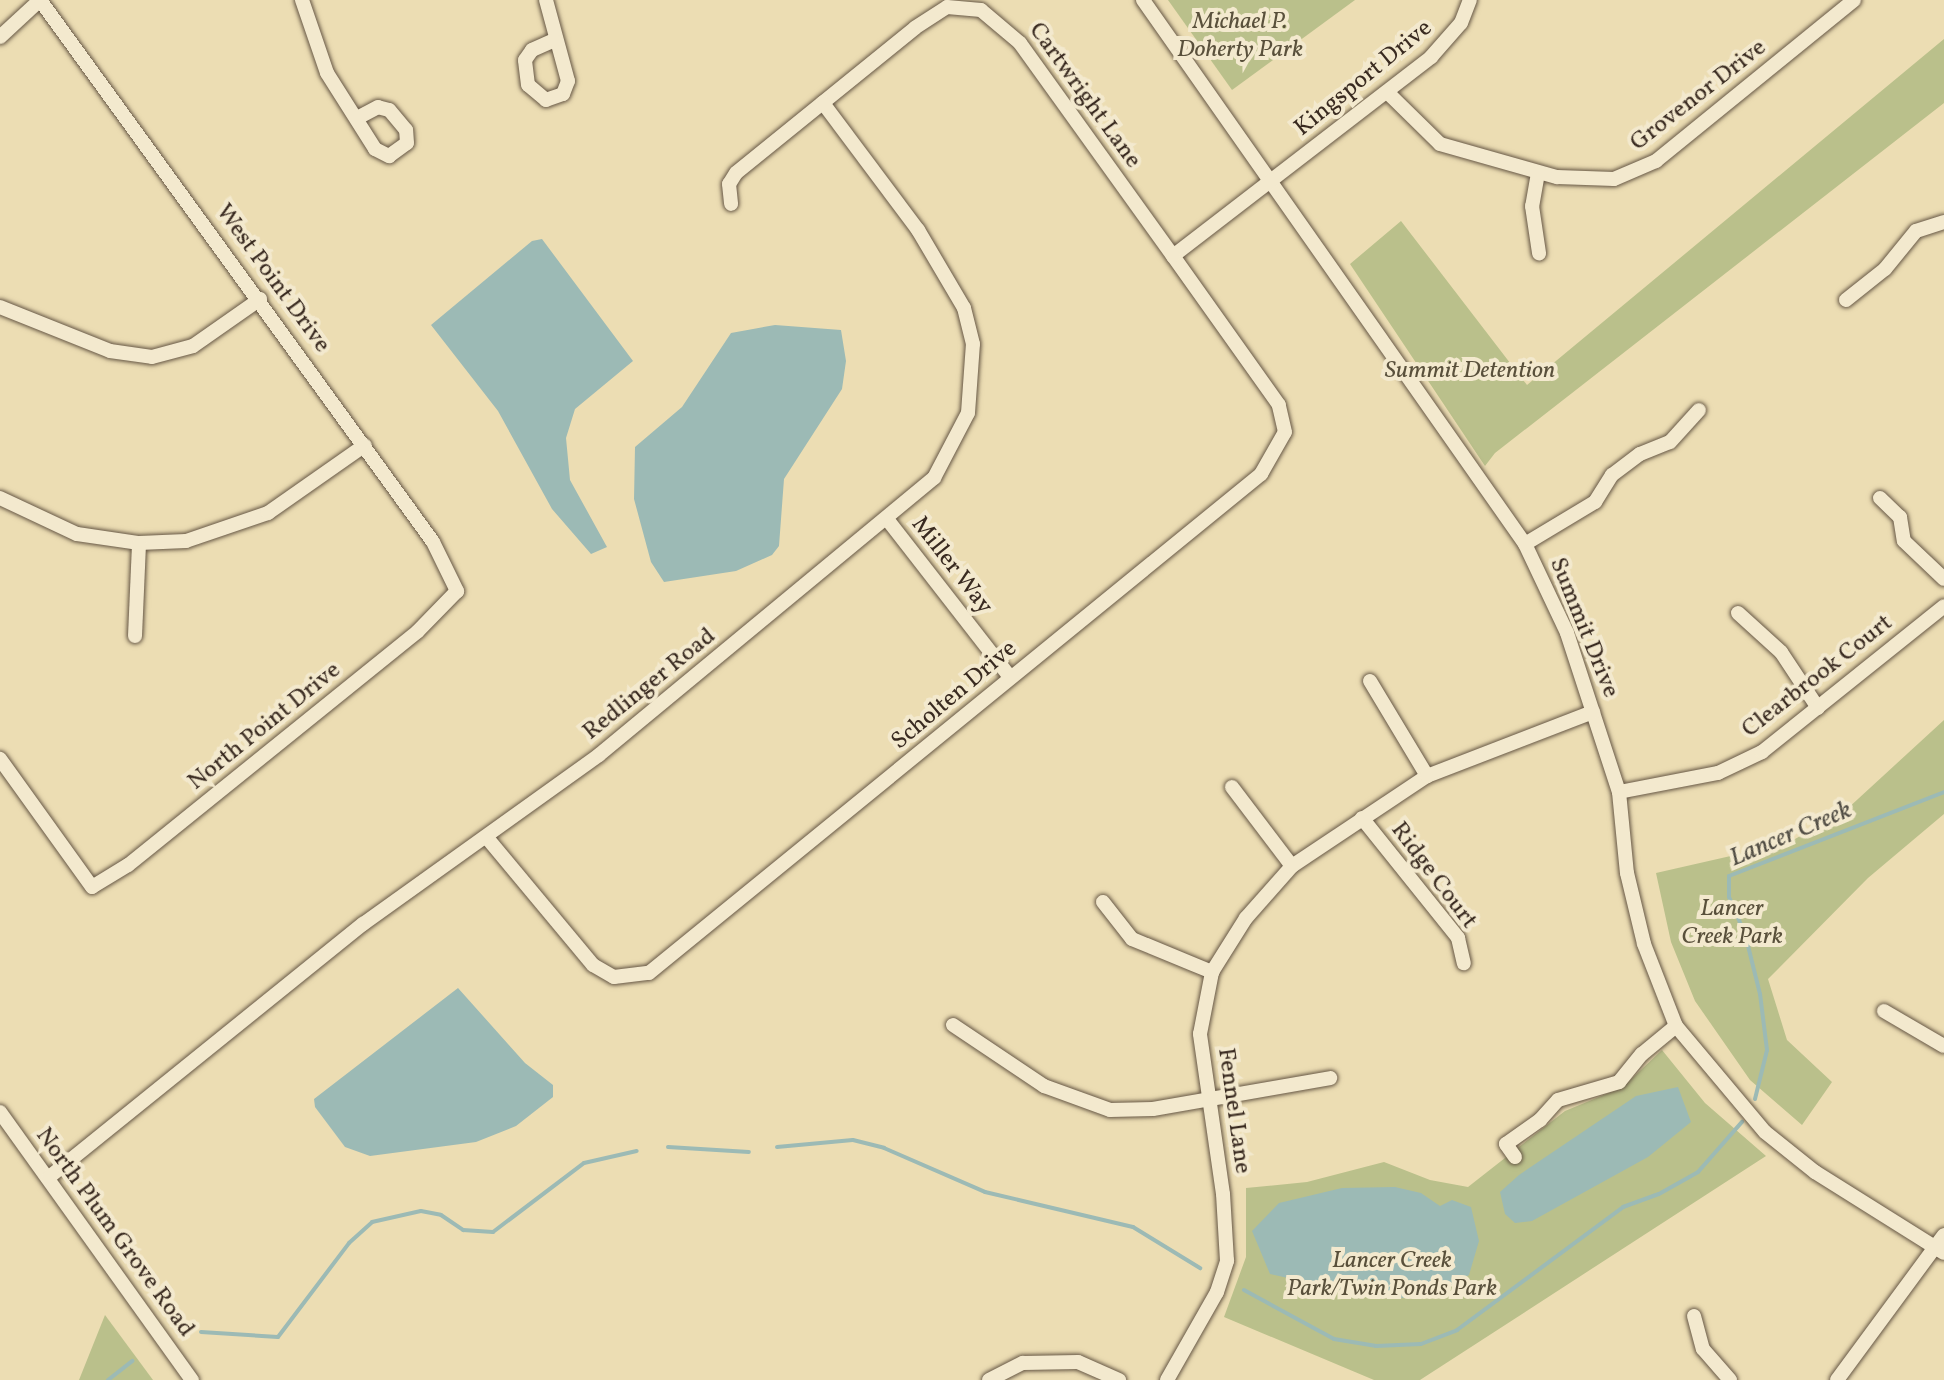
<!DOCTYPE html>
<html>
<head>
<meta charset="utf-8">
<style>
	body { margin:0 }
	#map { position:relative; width:1944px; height:1380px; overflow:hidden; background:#ecddb3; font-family:Vollkorn,serif }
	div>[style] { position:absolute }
	.green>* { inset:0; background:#bac08b }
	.water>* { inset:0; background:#9cbab5 }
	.stream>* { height:4px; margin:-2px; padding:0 2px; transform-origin:2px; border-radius:2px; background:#9cbab5 }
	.roads { filter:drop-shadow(0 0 2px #665745) drop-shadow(0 0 2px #665745) }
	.minor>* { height:14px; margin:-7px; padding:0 7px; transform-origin:7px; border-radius:7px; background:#f3e9ce }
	span { translate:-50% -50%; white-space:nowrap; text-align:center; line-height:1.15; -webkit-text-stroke:8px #f3e9ce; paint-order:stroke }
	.park-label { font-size:24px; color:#59503b; font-style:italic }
	.street-label { font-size:24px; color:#392a20 }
	.water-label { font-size:26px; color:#524e45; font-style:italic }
</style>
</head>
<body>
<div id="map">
	<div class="green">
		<i style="clip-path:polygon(1168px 0,1355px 0,1232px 90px)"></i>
		<i style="clip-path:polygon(1944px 39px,1944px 103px,1495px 453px,1485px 466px,1350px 264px,1401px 221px,1527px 385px)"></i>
		<i style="clip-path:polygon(1944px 720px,1944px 814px,1868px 878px,1768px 979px,1787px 1040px,1832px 1082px,1802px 1125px,1750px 1080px,1695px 1001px,1671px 942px,1656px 873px,1788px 843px,1846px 810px)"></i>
		<i style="clip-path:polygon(1662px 1050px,1705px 1103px,1766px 1156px,1420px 1380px,1374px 1380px,1224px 1317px,1246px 1257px,1246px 1188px,1307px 1182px,1384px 1162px,1430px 1180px,1468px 1187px,1565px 1111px,1623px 1087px)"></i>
		<i style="clip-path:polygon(105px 1315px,153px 1380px,79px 1380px)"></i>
	</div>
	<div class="water">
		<i style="clip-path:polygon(542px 239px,633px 361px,575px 409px,566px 438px,570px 480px,607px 547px,591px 554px,552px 509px,498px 411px,431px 325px,532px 241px)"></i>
		<i style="clip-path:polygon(775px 325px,841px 330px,846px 361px,842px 389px,784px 479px,779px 546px,772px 555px,736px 571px,664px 582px,651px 562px,634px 499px,635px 447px,682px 407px,731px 333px)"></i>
		<i style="clip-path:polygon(458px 988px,525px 1063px,553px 1085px,553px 1097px,516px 1126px,476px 1142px,370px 1156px,345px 1147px,315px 1107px,314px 1099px)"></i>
		<i style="clip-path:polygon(1678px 1087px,1691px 1122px,1648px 1157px,1532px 1221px,1515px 1223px,1505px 1214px,1500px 1192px,1519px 1175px,1636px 1096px)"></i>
		<i style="clip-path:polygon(1395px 1187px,1421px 1193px,1440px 1206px,1452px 1200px,1471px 1207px,1479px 1241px,1469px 1275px,1435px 1295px,1405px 1298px,1369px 1296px,1270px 1274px,1252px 1231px,1279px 1203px,1342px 1188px)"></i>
	</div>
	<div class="stream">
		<i style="left:1755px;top:1099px;width:50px;rotate:-76.2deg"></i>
		<i style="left:1767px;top:1050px;width:56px;rotate:-97.1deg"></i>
		<i style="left:1760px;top:994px;width:62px;rotate:-104deg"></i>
		<i style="left:1745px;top:934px;width:40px;rotate:-113.4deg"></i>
		<i style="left:1729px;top:897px;width:21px;rotate:-90deg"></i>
		<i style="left:1729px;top:876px;width:231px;rotate:-21.3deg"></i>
		<i style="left:668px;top:1147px;width:81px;rotate:3.5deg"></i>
		<i style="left:777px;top:1147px;width:76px;rotate:-5.3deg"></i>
		<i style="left:853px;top:1140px;width:32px;rotate:14deg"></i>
		<i style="left:884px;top:1148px;width:110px;rotate:23.5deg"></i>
		<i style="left:985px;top:1192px;width:152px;rotate:13.3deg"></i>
		<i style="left:1133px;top:1227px;width:79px;rotate:31.5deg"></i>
		<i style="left:1244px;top:1290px;width:102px;rotate:28.6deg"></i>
		<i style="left:1334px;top:1339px;width:43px;rotate:9.5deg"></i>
		<i style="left:1376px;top:1346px;width:45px;rotate:-2.5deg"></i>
		<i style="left:1421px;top:1344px;width:39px;rotate:-21deg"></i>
		<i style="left:1457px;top:1330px;width:207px;rotate:-36.5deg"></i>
		<i style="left:1623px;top:1207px;width:38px;rotate:-20deg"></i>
		<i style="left:1659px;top:1194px;width:45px;rotate:-29.4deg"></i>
		<i style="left:1698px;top:1172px;width:67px;rotate:-48.7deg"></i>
		<i style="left:201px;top:1332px;width:77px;rotate:3.7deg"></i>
		<i style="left:278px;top:1337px;width:118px;rotate:-52.9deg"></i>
		<i style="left:349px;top:1243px;width:31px;rotate:-42deg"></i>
		<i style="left:372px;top:1222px;width:50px;rotate:-12.7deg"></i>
		<i style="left:421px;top:1211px;width:20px;rotate:11deg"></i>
		<i style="left:441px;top:1215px;width:27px;rotate:34deg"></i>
		<i style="left:463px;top:1230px;width:30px;rotate:4deg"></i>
		<i style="left:493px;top:1232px;width:114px;rotate:-37.2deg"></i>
		<i style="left:584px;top:1163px;width:54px;rotate:-12.8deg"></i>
		<i style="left:108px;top:1380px;width:31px;rotate:-38deg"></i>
	</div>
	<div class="roads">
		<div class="minor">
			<i style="left:302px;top:0;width:77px;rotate:71.1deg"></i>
			<i style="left:327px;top:73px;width:90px;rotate:57.7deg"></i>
			<i style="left:375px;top:149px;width:16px;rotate:27deg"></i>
			<i style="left:389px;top:156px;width:22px;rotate:-36deg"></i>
			<i style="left:407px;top:143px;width:13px;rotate:-94deg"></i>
			<i style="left:406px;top:130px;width:26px;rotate:-130deg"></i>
			<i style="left:389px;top:110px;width:11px;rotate:-165deg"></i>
			<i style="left:378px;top:107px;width:24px;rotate:152deg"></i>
			<i style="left:546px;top:0;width:84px;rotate:74.8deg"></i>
			<i style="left:568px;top:81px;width:14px;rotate:111deg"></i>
			<i style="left:563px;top:94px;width:18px;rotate:161deg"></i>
			<i style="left:546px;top:100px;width:23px;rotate:-140deg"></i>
			<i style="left:528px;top:85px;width:25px;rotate:-97deg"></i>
			<i style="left:525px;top:60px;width:12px;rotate:-55deg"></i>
			<i style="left:532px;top:50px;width:24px;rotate:-24deg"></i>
			<i style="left:1143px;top:0;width:665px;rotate:54.92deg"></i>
			<i style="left:1525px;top:544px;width:98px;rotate:64.7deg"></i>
			<i style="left:1567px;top:633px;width:167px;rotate:71.9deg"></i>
			<i style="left:1619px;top:792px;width:81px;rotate:84.4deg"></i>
			<i style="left:1627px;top:873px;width:73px;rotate:76.5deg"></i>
			<i style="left:1644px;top:944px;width:88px;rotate:68.7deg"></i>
			<i style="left:1676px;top:1026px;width:138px;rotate:50deg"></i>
			<i style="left:1765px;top:1132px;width:64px;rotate:38.7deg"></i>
			<i style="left:1815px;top:1172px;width:152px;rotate:32.1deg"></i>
			<i style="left:0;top:37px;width:54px;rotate:-42.8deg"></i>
			<i style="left:40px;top:0;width:669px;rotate:54.05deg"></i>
			<i style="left:433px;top:542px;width:55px;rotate:63.9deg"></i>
			<i style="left:457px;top:591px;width:57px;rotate:134.3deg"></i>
			<i style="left:417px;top:632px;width:371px;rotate:141.1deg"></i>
			<i style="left:128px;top:865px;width:42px;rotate:148.6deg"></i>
			<i style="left:92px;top:887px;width:158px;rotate:-125.7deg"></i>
			<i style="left:1387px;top:92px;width:74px;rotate:44.5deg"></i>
			<i style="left:1440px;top:144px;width:122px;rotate:15.8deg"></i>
			<i style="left:1557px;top:177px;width:57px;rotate:2deg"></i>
			<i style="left:1614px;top:179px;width:46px;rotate:-23.2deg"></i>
			<i style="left:1656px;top:161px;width:255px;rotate:-39.1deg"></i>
			<i style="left:1538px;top:173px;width:34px;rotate:100deg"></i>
			<i style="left:1532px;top:206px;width:48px;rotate:81.5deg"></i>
			<i style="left:1173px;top:256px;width:326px;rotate:-37.6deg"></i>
			<i style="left:1431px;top:57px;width:45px;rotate:-48.6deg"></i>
			<i style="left:1461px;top:23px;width:25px;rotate:-69deg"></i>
			<i style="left:1846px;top:300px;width:50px;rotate:-38.5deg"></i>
			<i style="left:1885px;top:269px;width:49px;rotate:-50.8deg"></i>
			<i style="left:1916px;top:231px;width:29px;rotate:-18deg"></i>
			<i style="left:0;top:307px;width:118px;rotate:21.8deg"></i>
			<i style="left:110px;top:351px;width:42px;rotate:8.1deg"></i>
			<i style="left:152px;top:357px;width:42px;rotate:-15deg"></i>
			<i style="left:193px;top:346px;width:82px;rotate:-35deg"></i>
			<i style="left:0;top:498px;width:85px;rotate:25.1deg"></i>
			<i style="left:77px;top:534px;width:63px;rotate:8.3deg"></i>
			<i style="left:139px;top:543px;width:47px;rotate:-2.4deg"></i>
			<i style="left:186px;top:541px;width:87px;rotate:-18.9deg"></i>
			<i style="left:268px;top:513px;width:118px;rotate:-35deg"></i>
			<i style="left:1880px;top:498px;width:28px;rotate:44deg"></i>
			<i style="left:1900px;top:517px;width:24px;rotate:81deg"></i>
			<i style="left:1904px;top:541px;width:55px;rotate:43.5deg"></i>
			<i style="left:887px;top:519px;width:200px;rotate:52.1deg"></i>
			<i style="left:1525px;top:544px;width:82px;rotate:-31deg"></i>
			<i style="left:1595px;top:502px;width:32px;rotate:-58deg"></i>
			<i style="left:1612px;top:475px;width:35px;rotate:-37deg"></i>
			<i style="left:1640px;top:454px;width:32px;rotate:-22deg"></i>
			<i style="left:1670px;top:442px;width:43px;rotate:-47.8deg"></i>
			<i style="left:1738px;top:613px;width:58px;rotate:42.2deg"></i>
			<i style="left:1781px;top:652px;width:67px;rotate:56.5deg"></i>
			<i style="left:135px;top:636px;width:93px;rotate:-87.5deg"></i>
			<i style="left:1370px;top:681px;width:111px;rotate:59deg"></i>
			<i style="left:1232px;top:787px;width:99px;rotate:52.8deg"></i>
			<i style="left:1619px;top:792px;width:101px;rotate:-10.9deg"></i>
			<i style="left:1718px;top:773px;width:49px;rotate:-25.5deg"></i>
			<i style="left:1762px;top:752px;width:233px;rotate:-38.7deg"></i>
			<i style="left:1362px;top:818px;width:154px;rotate:51.3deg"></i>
			<i style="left:1458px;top:938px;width:26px;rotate:77deg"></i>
			<i style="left:488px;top:839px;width:164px;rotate:50.2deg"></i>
			<i style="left:593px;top:965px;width:24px;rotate:30deg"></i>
			<i style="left:614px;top:977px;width:35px;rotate:-7deg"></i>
			<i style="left:649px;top:973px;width:790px;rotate:-39.19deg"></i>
			<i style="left:1261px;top:474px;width:48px;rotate:-60.3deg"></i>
			<i style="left:1285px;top:432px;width:28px;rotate:-103deg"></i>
			<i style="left:1279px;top:405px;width:183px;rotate:-125.4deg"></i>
			<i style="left:1173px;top:256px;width:262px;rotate:-125.7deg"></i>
			<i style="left:1020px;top:43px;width:51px;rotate:-139.8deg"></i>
			<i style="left:981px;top:10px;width:34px;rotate:-175deg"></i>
			<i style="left:947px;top:7px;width:38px;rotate:147deg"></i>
			<i style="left:915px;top:28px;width:230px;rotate:141deg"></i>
			<i style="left:736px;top:173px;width:13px;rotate:122deg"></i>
			<i style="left:729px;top:184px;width:20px;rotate:84deg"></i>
			<i style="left:1103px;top:902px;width:47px;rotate:51.9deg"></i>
			<i style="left:1132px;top:939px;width:87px;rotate:22.4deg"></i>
			<i style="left:1884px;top:1011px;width:69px;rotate:30.3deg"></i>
			<i style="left:953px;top:1025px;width:110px;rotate:33.8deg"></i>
			<i style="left:1044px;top:1086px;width:70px;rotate:20deg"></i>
			<i style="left:1110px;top:1110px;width:43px;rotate:-1.3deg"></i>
			<i style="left:1153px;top:1109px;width:180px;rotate:-9.9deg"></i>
			<i style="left:0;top:1112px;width:330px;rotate:54.4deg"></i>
			<i style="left:1515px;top:1157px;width:16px;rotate:-125deg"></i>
			<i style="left:1506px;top:1144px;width:42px;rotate:-35.2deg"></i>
			<i style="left:1540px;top:1120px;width:27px;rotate:-48deg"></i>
			<i style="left:1558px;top:1100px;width:64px;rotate:-16.4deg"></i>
			<i style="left:1619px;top:1082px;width:36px;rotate:-51deg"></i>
			<i style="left:1642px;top:1054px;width:44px;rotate:-39.5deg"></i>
			<i style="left:48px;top:1178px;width:405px;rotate:-38.9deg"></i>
			<i style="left:363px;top:924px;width:290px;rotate:-35.6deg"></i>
			<i style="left:599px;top:755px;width:435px;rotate:-39.6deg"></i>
			<i style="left:934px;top:478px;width:73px;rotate:-62.4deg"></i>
			<i style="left:968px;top:413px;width:69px;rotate:-85.9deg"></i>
			<i style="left:973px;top:344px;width:37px;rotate:-104deg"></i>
			<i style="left:964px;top:308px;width:91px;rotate:-120.5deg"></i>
			<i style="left:918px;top:230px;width:159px;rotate:-126.8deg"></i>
			<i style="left:1694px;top:1316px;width:34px;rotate:75deg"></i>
			<i style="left:1703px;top:1349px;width:41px;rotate:48.9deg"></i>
			<i style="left:989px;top:1380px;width:38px;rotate:-27deg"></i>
			<i style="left:1023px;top:1363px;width:55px;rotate:-1deg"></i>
			<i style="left:1078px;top:1362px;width:45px;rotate:23.7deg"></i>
			<i style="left:1167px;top:1380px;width:101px;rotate:-60.4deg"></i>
			<i style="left:1217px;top:1292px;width:33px;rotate:-72deg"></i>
			<i style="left:1227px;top:1261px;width:67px;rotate:-93.4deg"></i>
			<i style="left:1223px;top:1194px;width:162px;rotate:-98.2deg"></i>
			<i style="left:1200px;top:1034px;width:63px;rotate:-79deg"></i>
			<i style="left:1212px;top:972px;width:64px;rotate:-57.8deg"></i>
			<i style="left:1246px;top:918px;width:69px;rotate:-48.5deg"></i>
			<i style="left:1292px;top:866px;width:162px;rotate:-33.7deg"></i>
			<i style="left:1427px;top:776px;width:178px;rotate:-21.1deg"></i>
			<i style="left:1837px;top:1380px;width:180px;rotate:-53.6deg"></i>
		</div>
	</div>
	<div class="park-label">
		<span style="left:1240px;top:37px">Michael P.<br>Doherty Park</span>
		<span style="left:1470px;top:372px">Summit Detention</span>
		<span style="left:1732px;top:924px">Lancer<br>Creek Park</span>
		<span style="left:1392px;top:1276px">Lancer Creek<br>Park/Twin Ponds Park</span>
	</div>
	<div class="street-label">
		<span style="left:1364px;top:79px;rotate:-39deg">Kingsport Drive</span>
		<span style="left:1084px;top:96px;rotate:54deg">Cartwright Lane</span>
		<span style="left:1699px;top:96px;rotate:-38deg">Grovenor Drive</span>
		<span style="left:272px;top:279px;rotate:54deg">West Point Drive</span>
		<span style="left:951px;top:566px;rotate:52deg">Miller Way</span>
		<span style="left:1583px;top:628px;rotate:68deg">Summit Drive</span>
		<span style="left:1818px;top:677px;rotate:-38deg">Clearbrook Court</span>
		<span style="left:650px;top:685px;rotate:-39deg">Redlinger Road</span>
		<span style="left:955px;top:696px;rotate:-40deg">Scholten Drive</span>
		<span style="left:265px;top:727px;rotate:-39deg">North Point Drive</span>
		<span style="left:1433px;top:876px;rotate:53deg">Ridge Court</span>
		<span style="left:1233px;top:1111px;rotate:82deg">Fennel Lane</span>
		<span style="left:114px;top:1233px;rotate:54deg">North Plum Grove Road</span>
	</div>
	<div class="water-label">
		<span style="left:1791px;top:835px;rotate:-23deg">Lancer Creek</span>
	</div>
</div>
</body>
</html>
